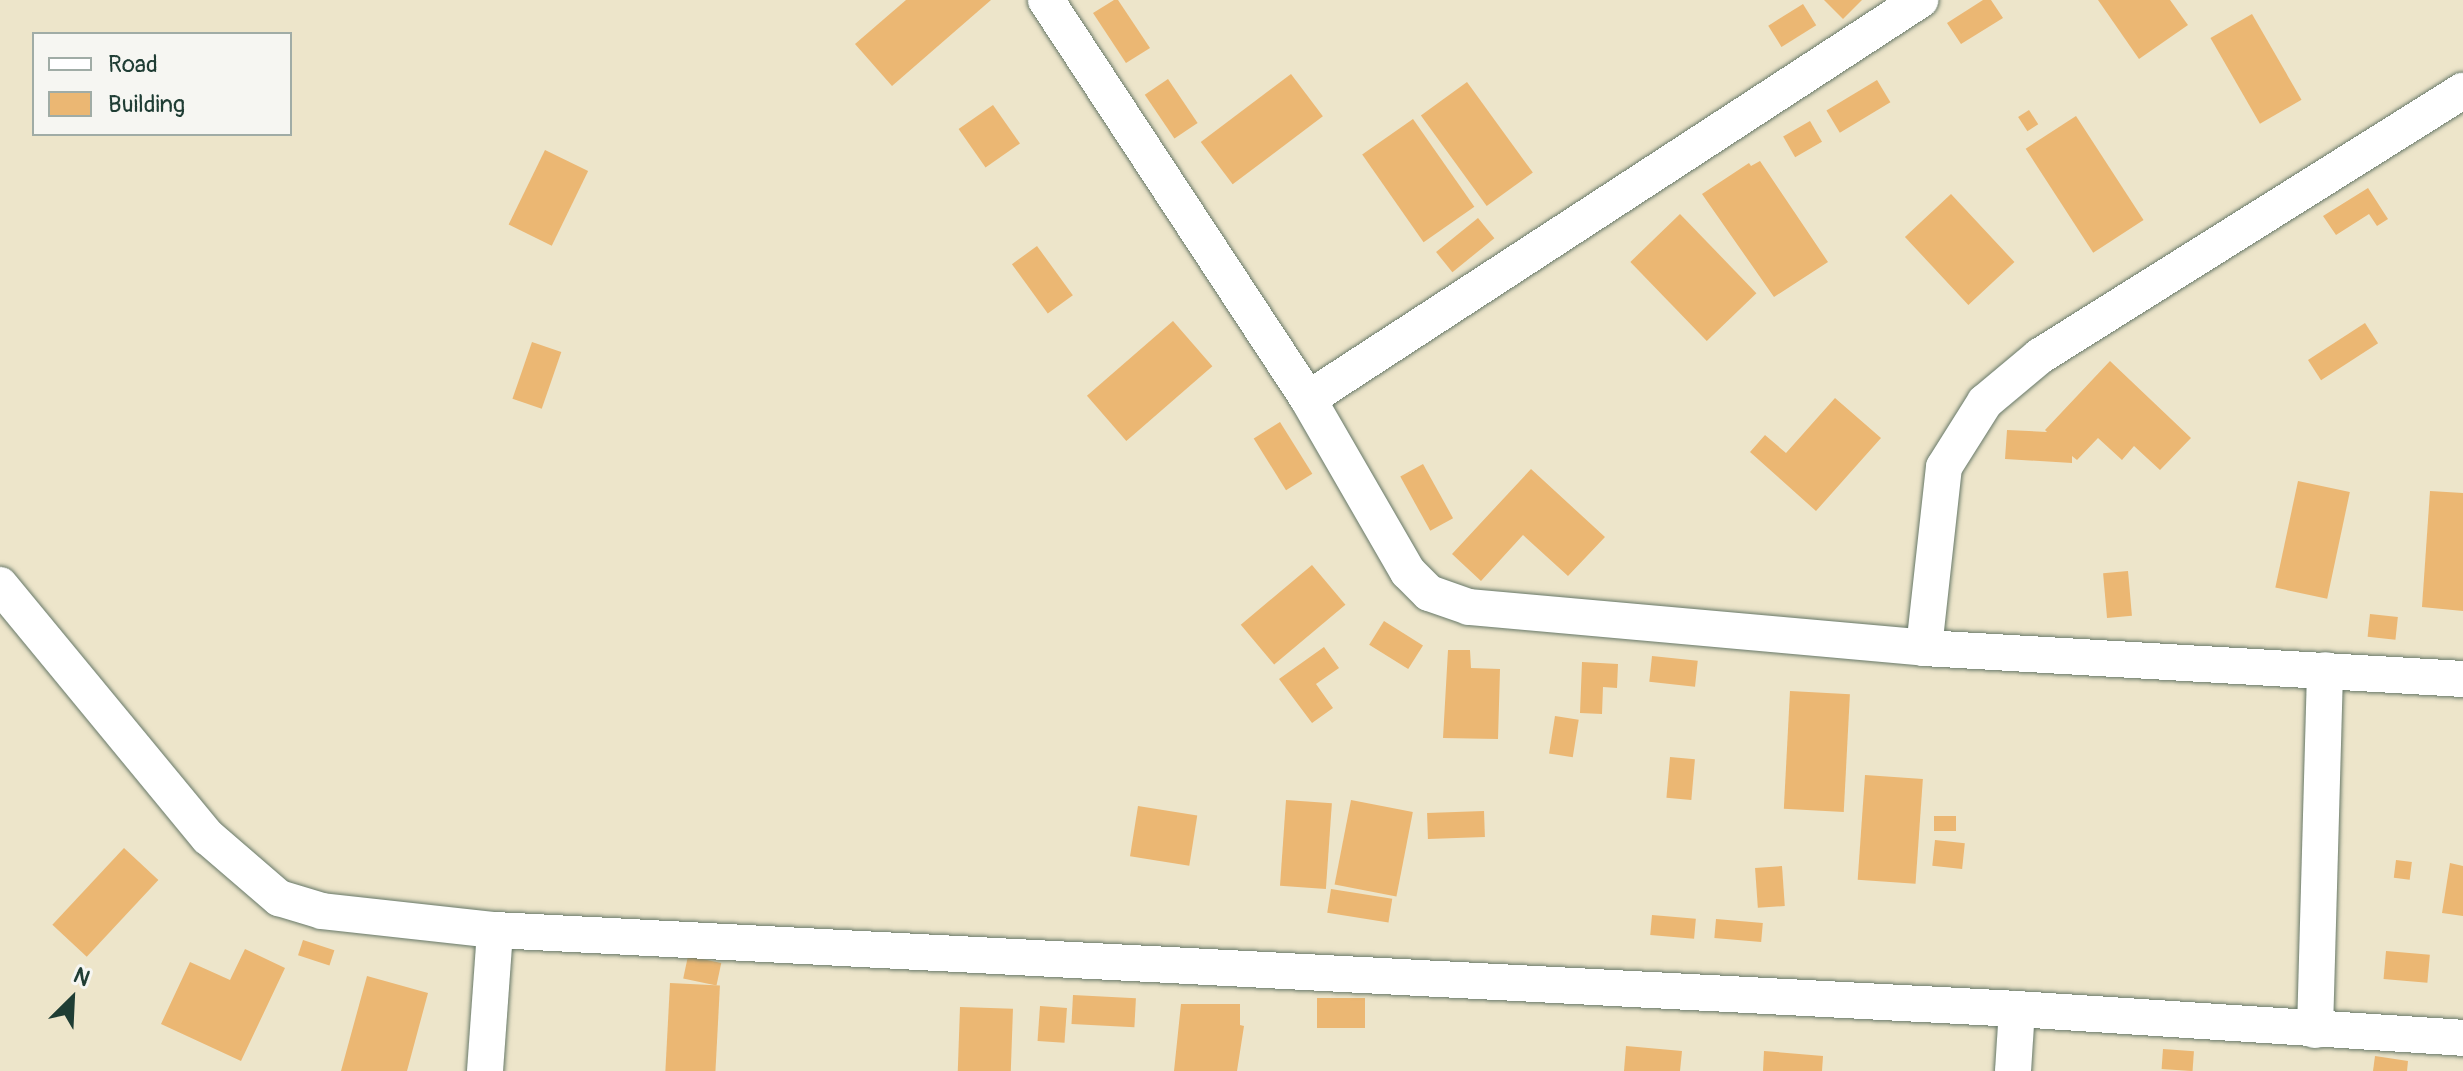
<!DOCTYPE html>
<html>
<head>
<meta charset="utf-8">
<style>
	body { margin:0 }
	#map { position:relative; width:2463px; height:1071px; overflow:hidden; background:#ede5ca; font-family:Pangolin,sans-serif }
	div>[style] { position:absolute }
	.building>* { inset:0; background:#ebb773; transform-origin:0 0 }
	.roads { filter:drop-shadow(0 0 2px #677868) drop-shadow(0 0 2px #677868) }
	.street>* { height:36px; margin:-18px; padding:0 18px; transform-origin:18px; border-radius:18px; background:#fff }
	span { translate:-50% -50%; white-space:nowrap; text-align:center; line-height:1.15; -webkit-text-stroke:6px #f6f6f2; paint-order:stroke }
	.legend { position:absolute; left:32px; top:32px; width:260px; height:104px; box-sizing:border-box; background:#f6f6f2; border:2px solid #a0aca6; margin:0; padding:10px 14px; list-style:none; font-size:24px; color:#1f3d34 }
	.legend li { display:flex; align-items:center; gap:16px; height:40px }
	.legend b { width:40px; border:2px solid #a0aca6 }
	.north { position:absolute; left:32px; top:959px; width:80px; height:80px; -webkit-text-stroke:6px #f6f6f2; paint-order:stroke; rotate:24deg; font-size:22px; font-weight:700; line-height:32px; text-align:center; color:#1f3d34 }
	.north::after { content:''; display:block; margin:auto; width:28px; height:36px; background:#1f3d34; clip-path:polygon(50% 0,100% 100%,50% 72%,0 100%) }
</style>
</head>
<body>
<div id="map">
	<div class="building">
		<i style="clip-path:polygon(906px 0,991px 0,892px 86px,855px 44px)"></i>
		<i style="clip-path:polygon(1114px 0,1118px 0,1150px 48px,1126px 63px,1093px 13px)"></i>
		<i style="clip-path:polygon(1824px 0,1862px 0,1843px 19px)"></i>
		<i style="clip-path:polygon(1983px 0,1991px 0,2003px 18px,1961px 44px,1947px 23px)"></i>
		<i style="clip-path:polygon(2098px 0,2170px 0,2188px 25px,2139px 59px)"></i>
		<i style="left:1803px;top:4px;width:25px;height:41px;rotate:58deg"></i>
		<i style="left:2252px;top:14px;width:99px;height:48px;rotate:60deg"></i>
		<i style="left:1291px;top:74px;width:53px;height:113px;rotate:53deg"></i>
		<i style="left:1168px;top:79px;width:53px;height:28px;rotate:56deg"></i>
		<i style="left:1877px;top:80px;width:26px;height:59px;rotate:59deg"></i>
		<i style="left:1467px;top:82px;width:112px;height:57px;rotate:54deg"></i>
		<i style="left:993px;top:105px;width:47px;height:42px;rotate:55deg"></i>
		<i style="left:2029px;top:110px;width:17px;height:13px;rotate:57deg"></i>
		<i style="left:2076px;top:116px;width:124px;height:60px;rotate:57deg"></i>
		<i style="left:1413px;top:119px;width:107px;height:62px;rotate:55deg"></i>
		<i style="left:1810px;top:121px;width:24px;height:31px;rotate:60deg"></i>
		<i style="left:545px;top:150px;width:48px;height:83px;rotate:26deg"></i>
		<i style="clip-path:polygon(1760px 161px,1828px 262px,1774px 297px,1702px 194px,1749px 163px,1751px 166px)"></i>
		<i style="clip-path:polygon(2368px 188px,2388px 219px,2377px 226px,2369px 214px,2336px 235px,2323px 216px)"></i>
		<i style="left:1951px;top:194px;width:93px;height:63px;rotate:47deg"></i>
		<i style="left:1680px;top:214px;width:110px;height:69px;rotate:46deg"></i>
		<i style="left:1478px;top:218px;width:26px;height:54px;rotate:51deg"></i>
		<i style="left:1037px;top:246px;width:61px;height:31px;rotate:54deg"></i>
		<i style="left:1173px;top:321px;width:60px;height:114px;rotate:49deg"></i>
		<i style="left:2365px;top:323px;width:24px;height:68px;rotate:57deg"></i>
		<i style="left:532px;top:342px;width:31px;height:60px;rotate:19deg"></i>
		<i style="clip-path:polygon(2110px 361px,2191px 438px,2160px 470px,2134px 446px,2122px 460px,2098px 438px,2077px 460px,2072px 456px,2072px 463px,2005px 459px,2007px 430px,2047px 432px,2045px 430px)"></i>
		<i style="clip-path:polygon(1835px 398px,1881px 438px,1816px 511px,1750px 452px,1765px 435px,1786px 453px)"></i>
		<i style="left:1280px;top:422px;width:61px;height:31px;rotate:58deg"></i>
		<i style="left:1423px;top:464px;width:62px;height:26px;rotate:61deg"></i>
		<i style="clip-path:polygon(1531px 469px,1605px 537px,1568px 576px,1523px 535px,1481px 581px,1452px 554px)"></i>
		<i style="left:2298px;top:481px;width:53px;height:109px;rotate:12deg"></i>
		<i style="clip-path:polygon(2430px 491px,2463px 493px,2463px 611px,2422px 607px)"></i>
		<i style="left:1312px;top:565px;width:52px;height:93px;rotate:50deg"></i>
		<i style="left:2128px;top:571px;width:45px;height:25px;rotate:85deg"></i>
		<i style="left:2370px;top:614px;width:28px;height:23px;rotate:6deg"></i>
		<i style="left:1384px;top:621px;width:46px;height:28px;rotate:32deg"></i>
		<i style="clip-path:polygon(1324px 647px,1339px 668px,1316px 684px,1333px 708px,1312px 723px,1279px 679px)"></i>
		<i style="clip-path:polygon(1448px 650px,1470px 650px,1471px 668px,1500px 669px,1498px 739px,1443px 738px)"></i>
		<i style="left:1652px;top:656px;width:46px;height:26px;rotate:6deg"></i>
		<i style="clip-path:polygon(1582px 662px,1618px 664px,1617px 688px,1603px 687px,1602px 714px,1580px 713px)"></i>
		<i style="left:1790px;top:691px;width:60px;height:118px;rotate:3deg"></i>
		<i style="left:1555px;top:716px;width:24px;height:38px;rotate:9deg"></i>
		<i style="left:1670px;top:757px;width:25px;height:41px;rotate:5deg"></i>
		<i style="left:1865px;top:775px;width:58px;height:105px;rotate:4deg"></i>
		<i style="left:1286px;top:800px;width:46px;height:86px;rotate:4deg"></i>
		<i style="left:1351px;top:800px;width:63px;height:86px;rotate:11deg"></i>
		<i style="left:1138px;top:806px;width:60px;height:51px;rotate:9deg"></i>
		<i style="left:1484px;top:811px;width:26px;height:57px;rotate:88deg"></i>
		<i style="left:1956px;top:816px;width:15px;height:22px;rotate:90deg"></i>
		<i style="left:1935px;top:840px;width:30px;height:26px;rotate:6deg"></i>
		<i style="left:124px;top:848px;width:47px;height:105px;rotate:43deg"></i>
		<i style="left:2396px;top:860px;width:16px;height:18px;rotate:7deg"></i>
		<i style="clip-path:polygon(2450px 863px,2463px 866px,2463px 916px,2442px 913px)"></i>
		<i style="left:1782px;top:866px;width:40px;height:27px;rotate:86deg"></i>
		<i style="left:1331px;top:889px;width:62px;height:24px;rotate:9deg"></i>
		<i style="left:1652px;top:915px;width:44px;height:20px;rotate:5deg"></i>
		<i style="left:1716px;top:919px;width:47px;height:19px;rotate:5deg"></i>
		<i style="left:303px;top:940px;width:33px;height:16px;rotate:18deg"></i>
		<i style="clip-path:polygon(245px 949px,285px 968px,241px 1061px,161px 1024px,190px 962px,230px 980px)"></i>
		<i style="left:2386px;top:951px;width:44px;height:28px;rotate:5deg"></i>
		<i style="left:688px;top:956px;width:34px;height:23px;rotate:12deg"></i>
		<i style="clip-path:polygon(367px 976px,428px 993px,407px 1071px,341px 1071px)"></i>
		<i style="left:670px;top:983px;width:50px;height:88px;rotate:3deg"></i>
		<i style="left:1073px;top:995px;width:63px;height:29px;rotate:3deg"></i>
		<i style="left:1317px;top:998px;width:48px;height:30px"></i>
		<i style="clip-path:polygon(1181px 1004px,1240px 1004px,1240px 1025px,1244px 1026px,1237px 1071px,1174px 1071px)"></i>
		<i style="left:1040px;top:1006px;width:27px;height:35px;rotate:4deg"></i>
		<i style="left:960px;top:1007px;width:53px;height:64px;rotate:2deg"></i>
		<i style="clip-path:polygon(1626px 1046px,1682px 1051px,1680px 1071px,1624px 1071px)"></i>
		<i style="left:2163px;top:1049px;width:31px;height:20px;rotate:4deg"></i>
		<i style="clip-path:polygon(1764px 1051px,1823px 1056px,1822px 1071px,1763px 1071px)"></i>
		<i style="clip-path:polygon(2375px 1056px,2408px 1061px,2407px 1071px,2373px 1071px)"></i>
	</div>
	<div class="roads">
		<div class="street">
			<i style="left:1046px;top:0;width:477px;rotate:56.7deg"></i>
			<i style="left:1308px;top:399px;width:200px;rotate:60deg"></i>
			<i style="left:1408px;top:572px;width:30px;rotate:45deg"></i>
			<i style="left:1429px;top:593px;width:42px;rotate:19.3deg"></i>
			<i style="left:1469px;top:607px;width:457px;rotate:5.1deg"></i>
			<i style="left:1924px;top:648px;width:540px;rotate:3.29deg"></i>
			<i style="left:1308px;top:399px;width:731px;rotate:-33.1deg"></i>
			<i style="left:0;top:585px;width:327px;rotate:50.5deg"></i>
			<i style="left:208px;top:837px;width:94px;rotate:40.7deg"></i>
			<i style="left:279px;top:898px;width:45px;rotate:16.8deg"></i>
			<i style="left:322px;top:911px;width:174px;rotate:6.3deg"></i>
			<i style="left:495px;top:930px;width:1524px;rotate:2.97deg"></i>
			<i style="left:2017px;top:1009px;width:447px;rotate:3.7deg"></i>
			<i style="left:1924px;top:648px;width:182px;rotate:-83.7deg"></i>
			<i style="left:1944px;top:467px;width:77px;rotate:-57.8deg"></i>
			<i style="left:1985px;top:402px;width:72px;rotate:-39.9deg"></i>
			<i style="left:2040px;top:356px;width:499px;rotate:-32.1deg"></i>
			<i style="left:2315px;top:1030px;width:360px;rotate:-88.4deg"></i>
			<i style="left:485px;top:1071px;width:141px;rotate:-85.9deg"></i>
			<i style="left:2013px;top:1071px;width:62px;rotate:-86.3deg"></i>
		</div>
	</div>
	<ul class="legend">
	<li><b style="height:10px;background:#fff"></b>Road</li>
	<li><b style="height:22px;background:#ebb773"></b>Building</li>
	</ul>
	<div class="north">N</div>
</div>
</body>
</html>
